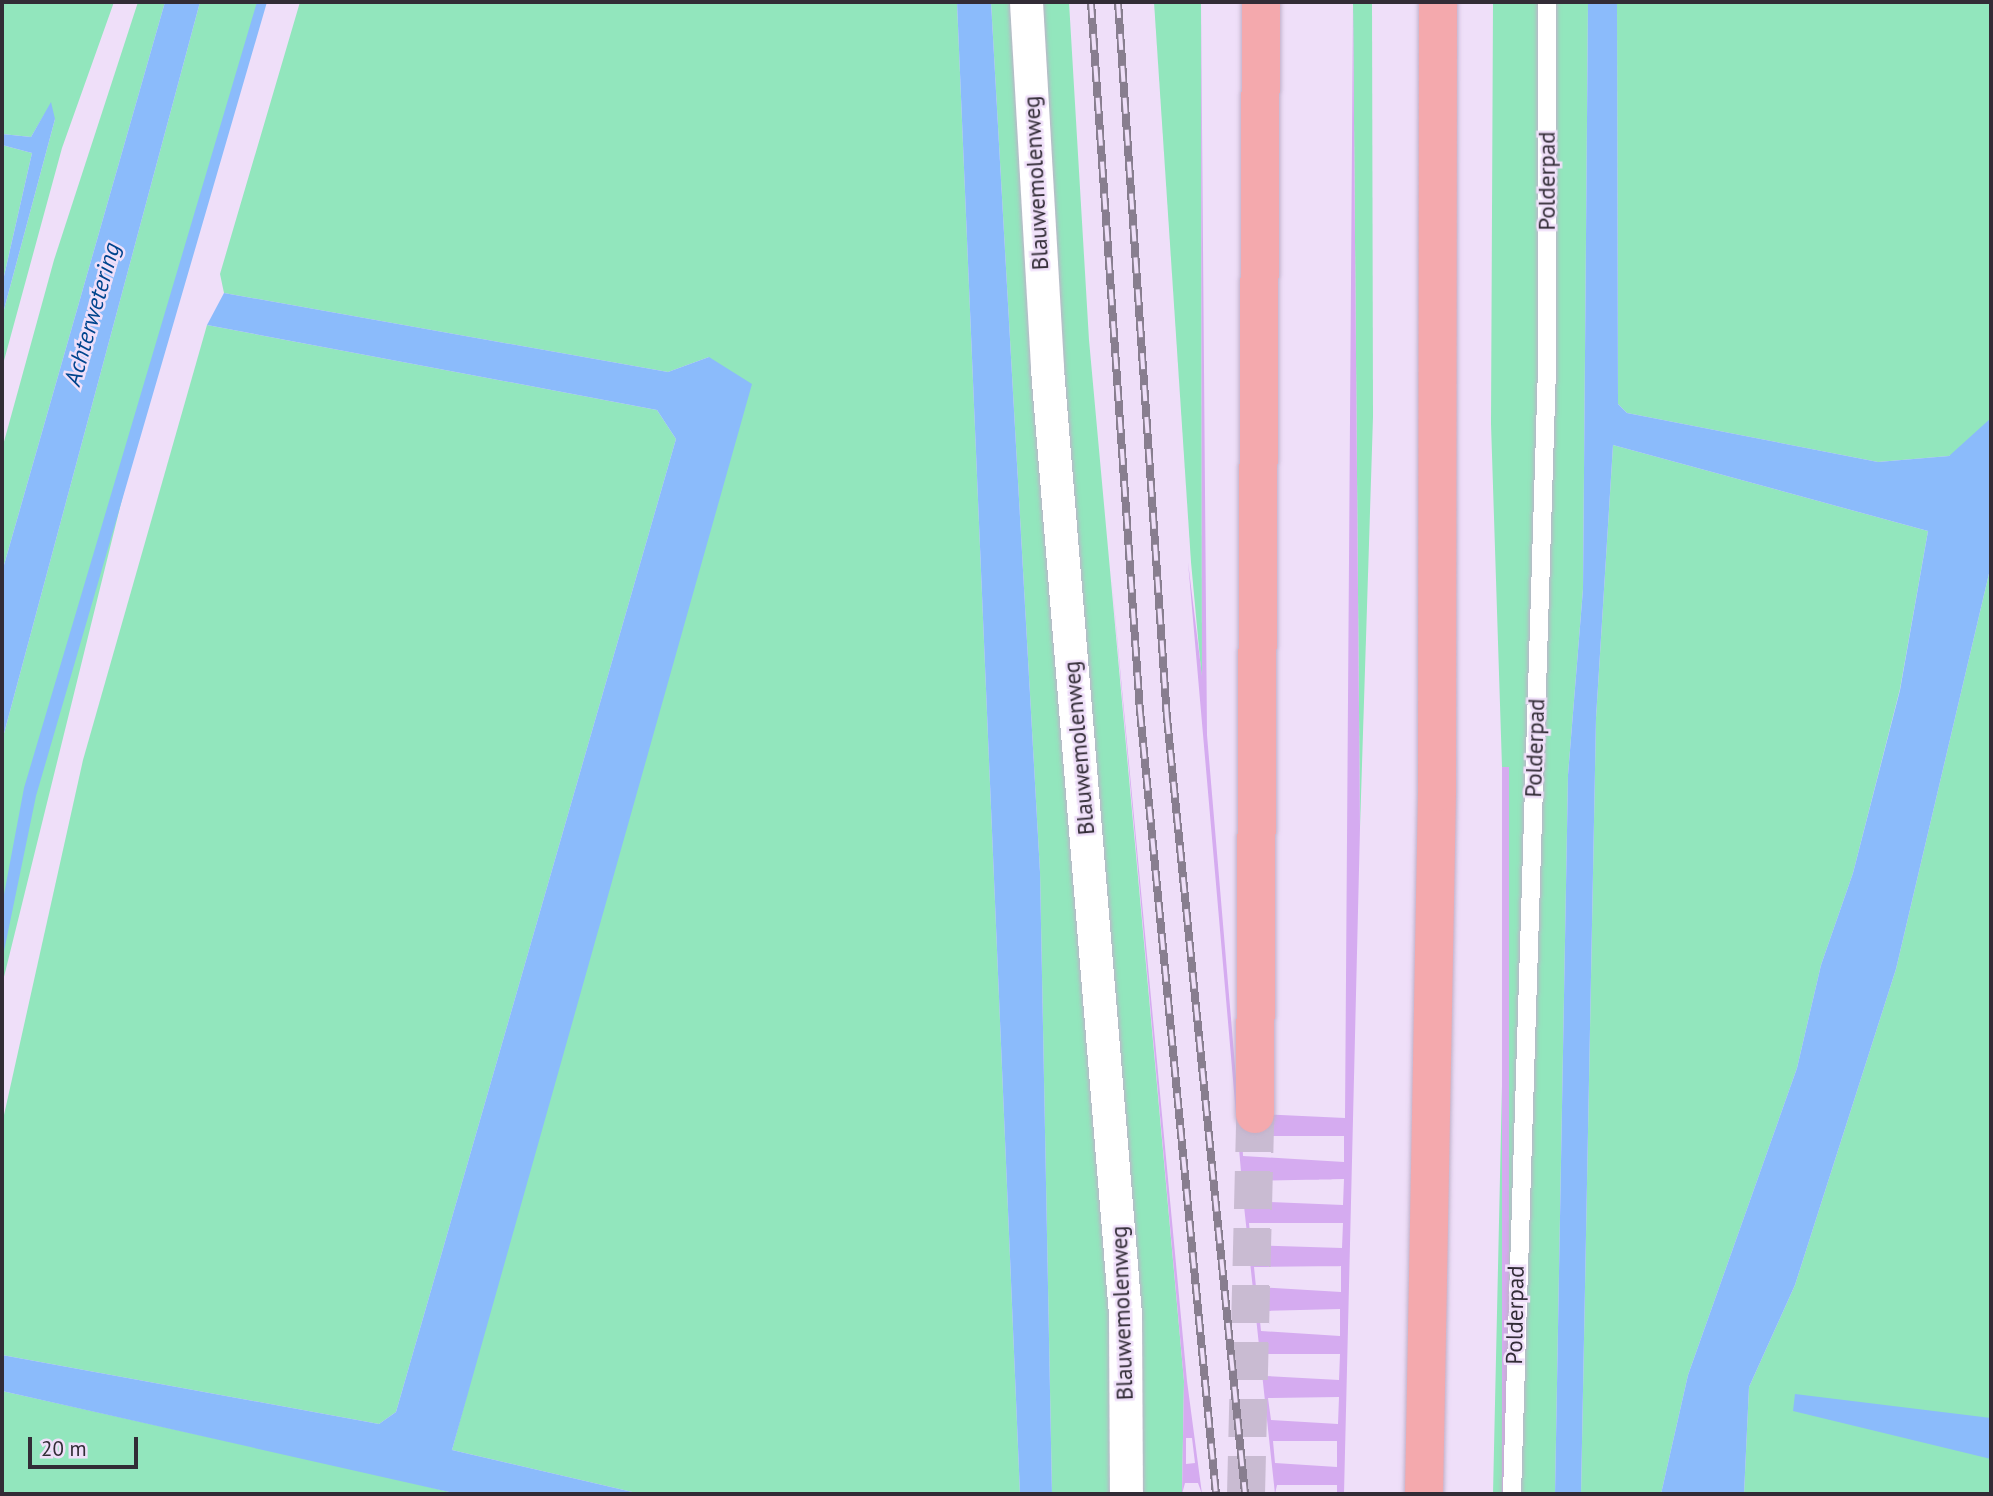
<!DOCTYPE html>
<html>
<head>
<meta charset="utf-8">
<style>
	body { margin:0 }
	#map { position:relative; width:1993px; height:1496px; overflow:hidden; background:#efdff9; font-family:"PT Sans",sans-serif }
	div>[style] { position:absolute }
	.green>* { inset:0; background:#92e6bd }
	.water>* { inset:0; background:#8bbbfb }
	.building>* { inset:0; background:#d5abf0; transform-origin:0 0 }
	.motorway-tunnel>* { height:38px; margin-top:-19px; transform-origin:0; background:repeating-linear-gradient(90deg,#c9bbd2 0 38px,transparent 0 57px) }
	.roads { filter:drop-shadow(0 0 2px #c0b1ca) drop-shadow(0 0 2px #c0b1ca) }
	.service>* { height:18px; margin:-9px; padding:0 9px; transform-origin:9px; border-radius:9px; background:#fff }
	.minor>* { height:33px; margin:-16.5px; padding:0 16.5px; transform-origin:16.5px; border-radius:16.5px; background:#fff }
	.motorway>* { height:38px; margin:-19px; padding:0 19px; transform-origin:19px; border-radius:19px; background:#f4a9ad }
	.rail>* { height:8px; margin-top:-4px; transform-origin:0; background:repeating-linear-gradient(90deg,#efdff9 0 16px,#887e8f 0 32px); box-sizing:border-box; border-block:2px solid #887e8f }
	span { translate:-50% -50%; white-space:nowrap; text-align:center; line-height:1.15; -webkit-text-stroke:5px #efdff9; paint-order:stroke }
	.street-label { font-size:23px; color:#322c36 }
	.water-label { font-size:24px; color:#00458e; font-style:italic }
	.frame { position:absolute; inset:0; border:4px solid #322c36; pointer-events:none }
	.scale { position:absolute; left:28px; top:1437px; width:110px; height:32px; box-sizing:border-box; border:4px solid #322c36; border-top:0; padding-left:9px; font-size:21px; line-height:24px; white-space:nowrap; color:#322c36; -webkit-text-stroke:5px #efdff9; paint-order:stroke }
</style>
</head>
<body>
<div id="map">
	<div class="green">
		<i style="clip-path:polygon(2px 2px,114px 2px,62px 148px,2px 368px,2px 317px,55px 119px,44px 115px,31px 137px,2px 134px)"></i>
		<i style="clip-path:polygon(138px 2px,165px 2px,2px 572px,2px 449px,54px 260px)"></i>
		<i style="clip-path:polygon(200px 2px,265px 2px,127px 479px,2px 985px,2px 741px)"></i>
		<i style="clip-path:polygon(300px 2px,957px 2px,1020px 1494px,641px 1494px,452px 1450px,533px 1150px,709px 357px,668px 372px,224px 293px,220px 274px)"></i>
		<i style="clip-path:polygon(991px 2px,1011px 2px,1113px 1324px,1116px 1494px,1052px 1494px,1040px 872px)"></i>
		<i style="clip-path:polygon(1039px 2px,1069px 2px,1089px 340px,1184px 1381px,1182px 1494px,1142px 1494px,1136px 1244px,1078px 583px)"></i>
		<i style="clip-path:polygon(1154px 2px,1201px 2px,1202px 681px,1191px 562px)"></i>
		<i style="clip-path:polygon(1353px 2px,1372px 2px,1373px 417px,1360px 828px)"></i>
		<i style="clip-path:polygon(1493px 2px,1588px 2px,1583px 589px,1568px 775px,1555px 1494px,1493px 1494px,1509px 768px,1502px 767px,1491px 424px)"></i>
		<i style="clip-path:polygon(1617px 2px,1991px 2px,1991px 418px,1969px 444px,1949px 456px,1878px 462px,1627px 413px,1618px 404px)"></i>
		<i style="clip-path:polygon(2px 145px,32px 153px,2px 285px)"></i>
		<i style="clip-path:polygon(207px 325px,657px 410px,676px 439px,396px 1412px,379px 1424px,2px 1355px,2px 1124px,83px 760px)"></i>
		<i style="clip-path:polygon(1613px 445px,1928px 531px,1900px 689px,1853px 873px,1821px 965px,1797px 1068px,1688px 1375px,1661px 1494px,1581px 1494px,1596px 718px)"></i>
		<i style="clip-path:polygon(1991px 565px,1991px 1494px,1744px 1494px,1749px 1387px,1795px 1285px,1896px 969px)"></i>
		<i style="clip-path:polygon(2px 1391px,397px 1479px,458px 1494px,2px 1494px)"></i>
	</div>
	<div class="water">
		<i style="clip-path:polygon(165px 2px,200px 2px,2px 741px,2px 572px)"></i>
		<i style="clip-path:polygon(257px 2px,267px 2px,36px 796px,2px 961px,2px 905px,24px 788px)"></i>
		<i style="clip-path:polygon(957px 2px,991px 2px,1040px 872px,1052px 1494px,1020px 1494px)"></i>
		<i style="clip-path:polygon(1588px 2px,1617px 2px,1618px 404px,1627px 413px,1878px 462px,1949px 456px,1991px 418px,1991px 565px,1896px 969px,1795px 1285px,1749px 1387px,1744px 1494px,1661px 1494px,1688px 1375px,1797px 1068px,1821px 965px,1853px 873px,1900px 690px,1928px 531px,1613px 445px,1596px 718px,1581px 1494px,1555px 1494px,1568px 775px,1583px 589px)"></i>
		<i style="clip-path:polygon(51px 102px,55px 119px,2px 317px,2px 285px,32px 153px,2px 145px,2px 134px,31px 137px)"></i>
		<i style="clip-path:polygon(224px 293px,668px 372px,709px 357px,752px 384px,452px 1450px,641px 1494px,458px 1494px,2px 1391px,2px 1355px,379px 1424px,396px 1412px,676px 439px,657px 410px,207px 325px)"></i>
		<i style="clip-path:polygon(1795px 1394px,1991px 1418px,1991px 1459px,1793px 1411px)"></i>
	</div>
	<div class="building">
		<i style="clip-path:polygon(evenodd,1201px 2px,1207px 735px,1239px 1113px,1345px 1118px,1353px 2px,1360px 828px,1344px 1494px,1337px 1494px,1337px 1485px,1277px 1485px,1275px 1494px,1244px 1206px,1188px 562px,1202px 676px,1201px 2px,1242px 1136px,1344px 1136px,1344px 1162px,1243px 1156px,1242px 1136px,1201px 2px,1344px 1179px,1343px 1205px,1247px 1201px,1245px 1181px,1344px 1179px,1201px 2px,1249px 1223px,1343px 1223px,1342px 1248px,1251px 1245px,1249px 1223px,1201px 2px,1341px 1266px,1341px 1292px,1256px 1287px,1254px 1267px,1341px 1266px,1201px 2px,1340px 1309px,1340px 1336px,1261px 1331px,1259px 1311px,1340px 1309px,1201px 2px,1264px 1354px,1340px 1354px,1339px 1380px,1266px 1376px,1264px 1354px,1201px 2px,1339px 1397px,1338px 1424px,1271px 1420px,1268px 1398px,1339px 1397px,1201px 2px,1273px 1441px,1337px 1441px,1337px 1467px,1275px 1463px,1273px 1441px)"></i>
		<i style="clip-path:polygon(evenodd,1111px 572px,1187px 1381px,1202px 1494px,1198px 1483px,1185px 1483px,1182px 1494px,1184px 1381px,1111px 572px,1186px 1438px,1192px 1438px,1195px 1463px,1186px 1464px,1186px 1438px)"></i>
		<i style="left:1502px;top:767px;width:7px;height:727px"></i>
	</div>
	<div class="motorway-tunnel">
		<i style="left:1246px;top:1494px;width:380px;rotate:-88.6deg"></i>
	</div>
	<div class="roads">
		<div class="service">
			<i style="left:1512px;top:1494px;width:1126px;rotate:-88.22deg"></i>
			<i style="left:1547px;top:369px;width:367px;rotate:-90deg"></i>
		</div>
		<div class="minor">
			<i style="left:1026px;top:2px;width:368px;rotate:86.7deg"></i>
			<i style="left:1047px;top:369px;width:947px;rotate:85.28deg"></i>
			<i style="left:1125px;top:1313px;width:181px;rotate:89.7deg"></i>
		</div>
		<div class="motorway">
			<i style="left:1255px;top:1114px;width:1112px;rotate:-89.69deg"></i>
			<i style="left:1424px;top:1494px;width:702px;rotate:-88.94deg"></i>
			<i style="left:1437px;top:792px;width:790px;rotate:-89.93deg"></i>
		</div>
	</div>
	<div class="rail">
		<i style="left:1091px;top:2px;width:711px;rotate:86.05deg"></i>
		<i style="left:1140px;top:711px;width:787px;rotate:84.46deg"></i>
		<i style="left:1118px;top:2px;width:718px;rotate:86.09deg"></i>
		<i style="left:1167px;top:718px;width:780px;rotate:84.26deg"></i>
	</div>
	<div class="street-label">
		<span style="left:1547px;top:181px;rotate:-90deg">Polderpad</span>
		<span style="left:1036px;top:183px;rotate:-93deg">Blauwemolenweg</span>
		<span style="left:1079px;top:748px;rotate:-95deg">Blauwemolenweg</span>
		<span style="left:1535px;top:748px;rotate:-88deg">Polderpad</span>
		<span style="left:1122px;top:1313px;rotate:-92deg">Blauwemolenweg</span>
		<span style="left:1515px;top:1315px;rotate:-89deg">Polderpad</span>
	</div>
	<div class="water-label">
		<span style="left:92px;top:314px;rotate:-74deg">Achterwetering</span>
	</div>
	<div class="frame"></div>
	<div class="scale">20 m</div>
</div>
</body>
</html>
